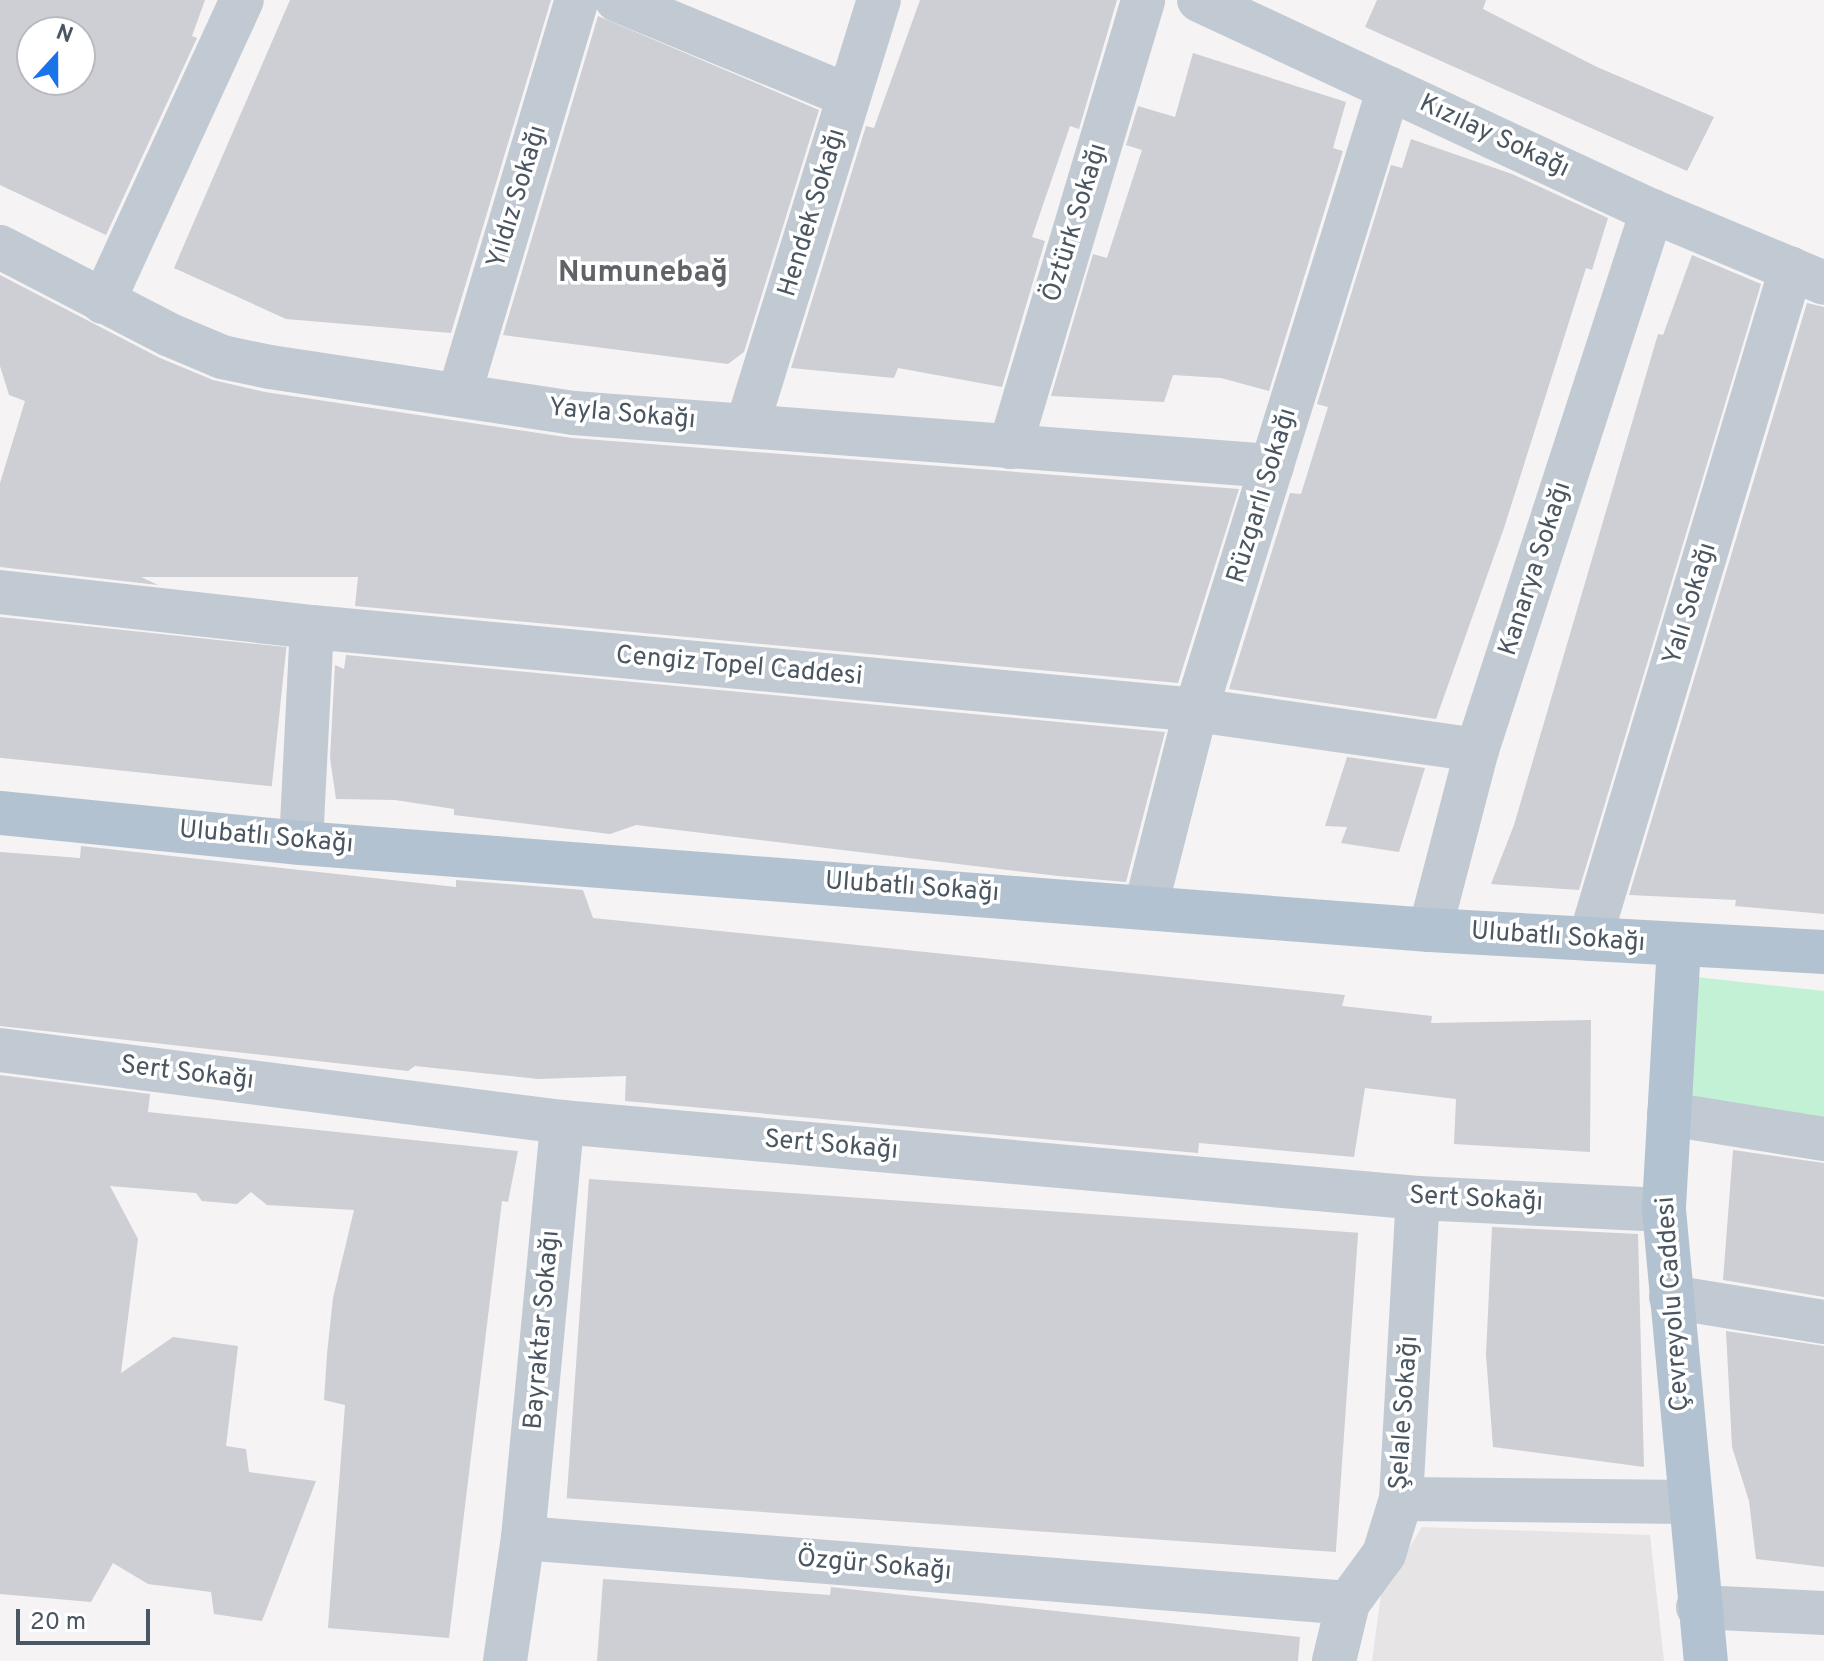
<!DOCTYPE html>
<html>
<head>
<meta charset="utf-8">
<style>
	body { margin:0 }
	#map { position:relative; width:1824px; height:1661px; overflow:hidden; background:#f5f3f3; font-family:Overpass,sans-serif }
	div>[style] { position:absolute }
	.education>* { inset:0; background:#e6e4e5 }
	.green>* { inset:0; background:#c3f1d5 }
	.building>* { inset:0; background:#cdcfd5; transform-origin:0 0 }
	.minor>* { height:44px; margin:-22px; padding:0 22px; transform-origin:22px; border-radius:22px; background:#c1cad2 }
	.major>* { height:44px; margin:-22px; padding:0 22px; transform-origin:22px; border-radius:22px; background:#b3c2d1 }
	span { translate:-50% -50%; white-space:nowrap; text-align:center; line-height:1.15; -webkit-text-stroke:7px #fff; paint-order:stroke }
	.street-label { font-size:26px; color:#4a5661 }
	.quarter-label { font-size:30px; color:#5f6368; font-weight:700 }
	.north { position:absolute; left:16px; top:16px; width:80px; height:80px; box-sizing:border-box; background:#fff; border:2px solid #b7bbc0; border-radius:50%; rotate:21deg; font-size:22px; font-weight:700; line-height:32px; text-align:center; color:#4a5661 }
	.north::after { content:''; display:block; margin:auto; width:28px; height:36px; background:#1a73e8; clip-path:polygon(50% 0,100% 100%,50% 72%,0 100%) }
	.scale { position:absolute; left:16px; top:1609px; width:134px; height:36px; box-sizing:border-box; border:4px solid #4a5661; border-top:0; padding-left:10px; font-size:24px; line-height:28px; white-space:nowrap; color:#4a5661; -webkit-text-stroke:6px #fff; paint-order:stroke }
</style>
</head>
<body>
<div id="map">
	<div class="education">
		<i style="clip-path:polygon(1422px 1527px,1650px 1535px,1664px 1661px,1372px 1661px,1381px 1594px)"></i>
	</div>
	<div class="green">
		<i style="clip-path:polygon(1696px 977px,1824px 991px,1824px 1122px,1690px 1100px)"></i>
	</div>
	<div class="building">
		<i style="clip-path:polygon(evenodd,0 0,205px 0,192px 36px,197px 38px,106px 235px,0 185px,0 0,32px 32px,80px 32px,80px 80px,32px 80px,32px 32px)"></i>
		<i style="clip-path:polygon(290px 0,551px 0,451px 333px,286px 319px,174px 268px)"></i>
		<i style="clip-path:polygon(920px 0,1117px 0,1079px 129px,1070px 126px,1032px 237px,1045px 241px,1002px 387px,898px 368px,894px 378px,791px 368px,866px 126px,874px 128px)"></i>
		<i style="clip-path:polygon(1377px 0,1486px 0,1483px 9px,1597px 67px,1714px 117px,1687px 171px,1365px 27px)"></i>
		<i style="clip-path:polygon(598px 16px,819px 110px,744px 352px,728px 364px,503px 335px)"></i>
		<i style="clip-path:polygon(1193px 53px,1346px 102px,1333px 148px,1343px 151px,1269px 391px,1221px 378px,1173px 375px,1164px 402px,1051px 396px,1093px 254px,1107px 258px,1142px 150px,1126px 145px,1138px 106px,1175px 117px)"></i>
		<i style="clip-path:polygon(1411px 139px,1512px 174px,1608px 218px,1592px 270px,1586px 268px,1504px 528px,1436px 719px,1229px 689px,1290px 493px,1301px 494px,1328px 407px,1317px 404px,1391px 165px,1402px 168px)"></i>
		<i style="clip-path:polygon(1692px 255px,1761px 284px,1579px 890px,1491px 884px,1514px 825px,1658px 334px,1663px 335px)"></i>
		<i style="clip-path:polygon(0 275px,160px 358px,213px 380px,265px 392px,572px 438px,1239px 489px,1178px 683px,355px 606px,358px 577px,141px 577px,158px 585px,0 567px,0 483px,25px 401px,9px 395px,0 366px)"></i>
		<i style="clip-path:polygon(1807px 303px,1824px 307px,1824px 914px,1735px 906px,1736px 900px,1629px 895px)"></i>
		<i style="left:0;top:617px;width:288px;height:140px;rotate:6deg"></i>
		<i style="clip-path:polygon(346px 655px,1165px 732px,1126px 882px,1058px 876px,636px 825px,610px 834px,454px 815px,454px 809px,395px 800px,336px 799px,330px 758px,335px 665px,344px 669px)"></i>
		<i style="clip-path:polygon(1347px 757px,1425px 768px,1399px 852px,1341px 843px,1347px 827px,1325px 826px)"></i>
		<i style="clip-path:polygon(81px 846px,456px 887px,456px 880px,583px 890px,593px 918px,1345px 995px,1342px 1006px,1432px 1016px,1431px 1023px,1591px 1020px,1590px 1152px,1454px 1144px,1456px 1099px,1365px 1088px,1354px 1157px,1199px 1143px,1198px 1153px,625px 1101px,626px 1076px,538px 1079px,415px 1066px,408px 1071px,0 1026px,0 852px,80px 858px)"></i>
		<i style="clip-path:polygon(0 1075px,150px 1094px,148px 1112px,518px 1151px,508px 1202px,502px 1201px,449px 1638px,328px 1628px,345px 1405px,324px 1400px,327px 1354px,333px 1298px,354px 1210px,267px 1205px,251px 1192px,237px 1204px,202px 1201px,196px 1193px,110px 1186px,138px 1239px,121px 1373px,173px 1337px,238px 1346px,226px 1446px,246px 1449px,249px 1472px,316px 1481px,262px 1621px,214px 1614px,211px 1592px,148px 1584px,113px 1563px,91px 1602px,0 1594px)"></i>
		<i style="clip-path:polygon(1733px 1150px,1824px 1163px,1824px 1297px,1723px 1280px)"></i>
		<i style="left:589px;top:1179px;width:771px;height:320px;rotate:4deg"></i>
		<i style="clip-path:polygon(1492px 1227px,1638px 1234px,1644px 1467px,1493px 1447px,1486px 1355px)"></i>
		<i style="clip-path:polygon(1726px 1331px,1824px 1346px,1824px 1567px,1756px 1559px,1749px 1501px,1732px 1447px)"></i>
		<i style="clip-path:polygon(603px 1579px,830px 1595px,831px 1587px,848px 1589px,1300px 1637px,1298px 1661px,597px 1661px)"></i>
	</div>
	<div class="minor">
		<i style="left:617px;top:0;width:251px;rotate:22.5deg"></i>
		<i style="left:1199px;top:0;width:500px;rotate:25deg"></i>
		<i style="left:1652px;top:211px;width:186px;rotate:22.7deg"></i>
		<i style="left:0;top:247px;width:191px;rotate:27.4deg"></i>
		<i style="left:170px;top:335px;width:56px;rotate:22.9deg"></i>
		<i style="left:222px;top:357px;width:49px;rotate:11.8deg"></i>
		<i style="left:270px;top:367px;width:307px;rotate:8.6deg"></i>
		<i style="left:574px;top:413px;width:700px;rotate:4.34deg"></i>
		<i style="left:103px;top:302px;width:332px;rotate:-65.3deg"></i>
		<i style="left:459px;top:395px;width:412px;rotate:-73.4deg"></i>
		<i style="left:747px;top:426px;width:446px;rotate:-72.8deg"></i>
		<i style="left:1010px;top:447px;width:466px;rotate:-73.4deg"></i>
		<i style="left:0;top:592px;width:314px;rotate:6.4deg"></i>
		<i style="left:312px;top:627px;width:888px;rotate:5.36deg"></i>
		<i style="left:1196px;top:710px;width:284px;rotate:8.1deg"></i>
		<i style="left:301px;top:843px;width:216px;rotate:-87.1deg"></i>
		<i style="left:1146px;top:906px;width:202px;rotate:-75.7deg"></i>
		<i style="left:1196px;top:710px;width:651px;rotate:-72.76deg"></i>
		<i style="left:1430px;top:930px;width:186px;rotate:-75.4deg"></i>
		<i style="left:1477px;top:750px;width:567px;rotate:-72.01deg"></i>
		<i style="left:1590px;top:939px;width:700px;rotate:-73.3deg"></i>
		<i style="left:0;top:1050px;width:567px;rotate:7.3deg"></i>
		<i style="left:562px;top:1122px;width:859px;rotate:5.07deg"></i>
		<i style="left:1418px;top:1198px;width:246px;rotate:2.8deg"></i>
		<i style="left:1669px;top:1114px;width:157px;rotate:9.2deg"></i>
		<i style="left:1671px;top:1297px;width:155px;rotate:9.3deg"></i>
		<i style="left:1401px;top:1499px;width:288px;rotate:0.6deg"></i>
		<i style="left:523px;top:1538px;width:418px;rotate:-84.6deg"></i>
		<i style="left:1698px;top:1607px;width:126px;rotate:2.7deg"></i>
		<i style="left:505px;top:1661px;width:124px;rotate:-81.7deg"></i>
		<i style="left:523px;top:1538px;width:828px;rotate:4.5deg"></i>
		<i style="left:1334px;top:1661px;width:60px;rotate:-76.4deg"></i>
		<i style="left:1348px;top:1603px;width:61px;rotate:-53.7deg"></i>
		<i style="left:1384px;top:1554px;width:58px;rotate:-72.8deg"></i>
		<i style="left:1401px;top:1499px;width:301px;rotate:-86.8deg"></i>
	</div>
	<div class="major">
		<i style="left:0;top:813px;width:302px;rotate:5.7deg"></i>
		<i style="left:301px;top:843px;width:1132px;rotate:4.41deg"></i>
		<i style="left:1430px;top:930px;width:395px;rotate:3.2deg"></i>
		<i style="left:1679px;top:946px;width:264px;rotate:93.3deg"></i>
		<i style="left:1664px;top:1210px;width:453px;rotate:84.7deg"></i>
	</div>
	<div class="street-label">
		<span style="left:1494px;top:137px;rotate:25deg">Kızılay Sokağı</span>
		<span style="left:518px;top:197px;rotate:-73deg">Yıldız Sokağı</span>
		<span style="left:813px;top:213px;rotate:-73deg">Hendek Sokağı</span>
		<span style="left:1076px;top:223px;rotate:-73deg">Öztürk Sokağı</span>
		<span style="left:622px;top:415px;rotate:5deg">Yayla Sokağı</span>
		<span style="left:1263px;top:496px;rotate:-73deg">Rüzgarlı Sokağı</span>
		<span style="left:1536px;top:569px;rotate:-72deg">Kanarya Sokağı</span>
		<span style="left:1691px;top:604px;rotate:-73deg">Yalı Sokağı</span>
		<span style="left:739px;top:667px;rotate:5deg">Cengiz Topel Caddesi</span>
		<span style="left:266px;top:838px;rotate:5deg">Ulubatlı Sokağı</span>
		<span style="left:912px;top:888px;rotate:4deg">Ulubatlı Sokağı</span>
		<span style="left:1558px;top:938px;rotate:4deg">Ulubatlı Sokağı</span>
		<span style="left:187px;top:1074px;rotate:7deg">Sert Sokağı</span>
		<span style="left:831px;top:1146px;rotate:5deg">Sert Sokağı</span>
		<span style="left:1476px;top:1200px;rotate:3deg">Sert Sokağı</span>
		<span style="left:1674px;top:1304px;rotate:-94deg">Çevreyolu Caddesi</span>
		<span style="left:543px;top:1330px;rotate:-85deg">Bayraktar Sokağı</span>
		<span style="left:1405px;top:1413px;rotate:-86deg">Şelale Sokağı</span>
		<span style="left:874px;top:1566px;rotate:5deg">Özgür Sokağı</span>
	</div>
	<div class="quarter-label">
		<span style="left:643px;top:274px">Numunebağ</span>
	</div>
	<div class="north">N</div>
	<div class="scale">20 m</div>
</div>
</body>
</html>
